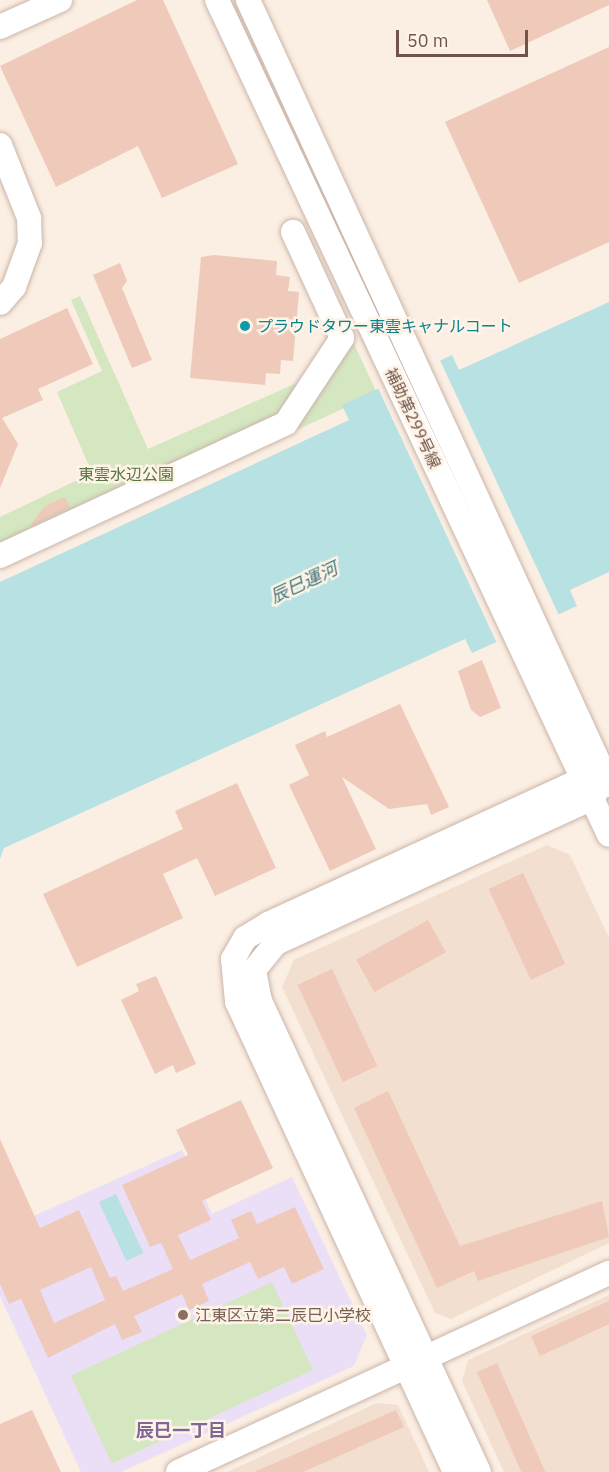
<!DOCTYPE html>
<html>
<head>
<meta charset="utf-8">
<style>
	body { margin:0 }
	#map { position:relative; width:609px; height:1472px; overflow:hidden; background:#fbeee2; font-family:"IBM Plex Sans","Noto Sans JP",sans-serif }
	div>[style] { position:absolute }
	.residential>* { inset:0; background:#f2dfd0 }
	.education>* { inset:0; background:#ebdff7 }
	.green>* { inset:0; background:#d4e7c1; transform-origin:0 0 }
	.water>* { inset:0; background:#b8e1e3; transform-origin:0 0 }
	.pier>* { inset:0; background:#fbeee2; transform-origin:0 0 }
	.building>* { inset:0; background:#efcabb; transform-origin:0 0 }
	.roads { filter:drop-shadow(0 0 2px #cab5a9) drop-shadow(0 0 2px #cab5a9) }
	.minor>* { height:24px; margin:-12px; padding:0 12px; transform-origin:12px; border-radius:12px; background:#fff }
	.dots>* { width:16px; height:16px; translate:-50% -50%; box-sizing:border-box; border:3px solid #fef3e7; border-radius:50% }
	span { translate:-50% -50%; white-space:nowrap; text-align:center; line-height:1.15; -webkit-text-stroke:5px #fef3e7; paint-order:stroke }
	.culture-label { font-size:16px; color:#0d838f }
	.left { translate:0 -50%; text-align:left }
	.street-label { font-size:16px; color:#70544a }
	.park-label { font-size:16px; color:#577642 }
	.education-label { font-size:16px; color:#785e54 }
	.water-label { font-size:18px; color:#42787c; font-style:italic }
	.neighbourhood-label { font-size:18px; color:#7f6694; font-weight:700 }
	.scale { position:absolute; left:396px; top:30px; width:132px; height:27px; box-sizing:border-box; border:3px solid #70544a; border-top:0; padding-left:8px; font-size:18px; line-height:21px; white-space:nowrap; color:#70544a; -webkit-text-stroke:4px #fef3e7; paint-order:stroke }
</style>
</head>
<body>
<div id="map">
	<div class="residential">
		<i style="clip-path:polygon(547px 845px,570px 855px,609px 938px,609px 1243px,451px 1319px,435px 1313px,282px 987px,294px 960px)"></i>
		<i style="clip-path:polygon(609px 1295px,609px 1472px,504px 1472px,462px 1381px,468px 1360px)"></i>
		<i style="clip-path:polygon(377px 1403px,398px 1405px,429px 1472px,227px 1472px)"></i>
	</div>
	<div class="education">
		<i style="clip-path:polygon(182px 1150px,212px 1214px,292px 1177px,367px 1335px,354px 1366px,121px 1472px,81px 1472px,0 1296px,0 1231px)"></i>
	</div>
	<div class="green">
		<i style="clip-path:polygon(310px 250px,377px 393px,0 567px,0 517px,92px 473px,57px 392px,102px 371px,71px 300px,80px 296px,148px 449px,308px 378px,333px 340px)"></i>
		<i style="left:272px;top:1282px;width:97px;height:222px;rotate:65deg"></i>
	</div>
	<div class="water">
		<i style="clip-path:polygon(609px 302px,609px 572px,570px 590px,577px 606px,472px 653px,465px 639px,4px 848px,0 859px,0 582px,349px 420px,342px 405px,452px 355px,459px 370px)"></i>
		<i style="left:116px;top:1194px;width:65px;height:19px;rotate:65deg"></i>
	</div>
	<div class="pier">
		<i style="left:439px;top:358px;width:286px;height:68px;rotate:65deg"></i>
	</div>
	<div class="building">
		<i style="clip-path:polygon(137px 0,163px 0,238px 164px,162px 198px,138px 146px,56px 187px,0 66px)"></i>
		<i style="clip-path:polygon(487px 0,609px 0,609px 5px,510px 51px)"></i>
		<i style="clip-path:polygon(609px 47px,609px 242px,519px 283px,445px 122px)"></i>
		<i style="clip-path:polygon(214px 255px,277px 261px,276px 275px,290px 277px,288px 291px,299px 292px,293px 361px,281px 360px,280px 374px,266px 373px,265px 385px,190px 378px,201px 257px)"></i>
		<i style="clip-path:polygon(120px 263px,127px 281px,122px 288px,152px 360px,132px 368px,93px 275px)"></i>
		<i style="clip-path:polygon(67px 308px,93px 364px,38px 389px,43px 400px,2px 418px,18px 444px,0 488px,0 339px)"></i>
		<i style="clip-path:polygon(65px 497px,70px 508px,29px 527px,45px 506px)"></i>
		<i style="clip-path:polygon(482px 660px,501px 708px,480px 717px,471px 710px,458px 671px)"></i>
		<i style="clip-path:polygon(400px 704px,449px 807px,431px 815px,427px 804px,389px 809px,342px 777px,376px 849px,330px 871px,289px 785px,309px 775px,295px 745px,325px 731px,327px 737px)"></i>
		<i style="clip-path:polygon(237px 783px,276px 868px,215px 896px,197px 858px,163px 874px,183px 918px,77px 967px,43px 894px,183px 829px,175px 811px)"></i>
		<i style="left:523px;top:873px;width:100px;height:38px;rotate:65deg"></i>
		<i style="left:428px;top:920px;width:37px;height:82px;rotate:61deg"></i>
		<i style="left:332px;top:969px;width:107px;height:38px;rotate:65deg"></i>
		<i style="clip-path:polygon(156px 976px,196px 1064px,176px 1073px,173px 1065px,155px 1074px,121px 1000px,139px 991px,136px 984px)"></i>
		<i style="clip-path:polygon(388px 1091px,460px 1246px,602px 1201px,609px 1237px,478px 1281px,474px 1271px,437px 1288px,354px 1108px)"></i>
		<i style="clip-path:polygon(evenodd,241px 1100px,273px 1168px,202px 1201px,211px 1220px,178px 1235px,190px 1260px,239px 1238px,231px 1220px,251px 1211px,257px 1224px,295px 1207px,324px 1269px,292px 1284px,284px 1267px,258px 1279px,250px 1262px,202px 1284px,209px 1301px,189px 1310px,182px 1294px,134px 1316px,142px 1332px,122px 1340px,115px 1324px,48px 1358px,21px 1299px,9px 1304px,0 1284px,0 1139px,40px 1228px,79px 1210px,110px 1278px,116px 1276px,123px 1291px,173px 1269px,161px 1243px,150px 1247px,122px 1185px,188px 1155px,176px 1130px,241px 1100px,91px 1267px,105px 1300px,54px 1323px,40px 1290px,91px 1267px)"></i>
		<i style="clip-path:polygon(609px 1301px,609px 1324px,540px 1356px,531px 1336px)"></i>
		<i style="left:497px;top:1363px;width:120px;height:22px;rotate:66deg"></i>
		<i style="clip-path:polygon(32px 1410px,61px 1472px,0 1472px,0 1424px)"></i>
		<i style="clip-path:polygon(396px 1410px,404px 1427px,303px 1472px,254px 1472px)"></i>
	</div>
	<div class="roads">
		<div class="minor">
			<i style="left:217px;top:0;width:922px;rotate:64.85deg"></i>
			<i style="left:248px;top:0;width:864px;rotate:65.3deg"></i>
			<i style="left:0;top:27px;width:66px;rotate:-24.2deg"></i>
			<i style="left:0;top:145px;width:79px;rotate:68.3deg"></i>
			<i style="left:29px;top:218px;width:25px;rotate:88deg"></i>
			<i style="left:30px;top:243px;width:47px;rotate:110deg"></i>
			<i style="left:14px;top:287px;width:21px;rotate:131deg"></i>
			<i style="left:0;top:556px;width:315px;rotate:-24.9deg"></i>
			<i style="left:286px;top:423px;width:102px;rotate:-56.6deg"></i>
			<i style="left:342px;top:338px;width:117px;rotate:-114.8deg"></i>
			<i style="left:178px;top:1472px;width:475px;rotate:-24.8deg"></i>
			<i style="left:455px;top:1472px;width:518px;rotate:-114.88deg"></i>
			<i style="left:237px;top:1002px;width:43px;rotate:-95.3deg"></i>
			<i style="left:233px;top:959px;width:24px;rotate:-60deg"></i>
			<i style="left:245px;top:938px;width:27px;rotate:-31deg"></i>
			<i style="left:268px;top:924px;width:347px;rotate:-24.7deg"></i>
			<i style="left:583px;top:779px;width:26px;rotate:-7deg"></i>
			<i style="left:479px;top:1472px;width:519px;rotate:-114.94deg"></i>
			<i style="left:260px;top:1001px;width:32px;rotate:-101deg"></i>
			<i style="left:254px;top:970px;width:35px;rotate:-51deg"></i>
			<i style="left:276px;top:943px;width:348px;rotate:-24.6deg"></i>
			<i style="left:592px;top:798px;width:24px;rotate:-55deg"></i>
		</div>
	</div>
	<div class="dots">
		<i style="left:245px;top:326px;background:#0f9aa8"></i>
		<i style="left:183px;top:1315px;background:#8d6e63"></i>
	</div>
	<div class="culture-label">
		<span class="left" style="left:257px;top:326px">プラウドタワー東雲キャナルコート</span>
	</div>
	<div class="street-label">
		<span style="left:413px;top:418px;rotate:65deg">補助第299号線</span>
	</div>
	<div class="park-label">
		<span style="left:126px;top:474px">東雲水辺公園</span>
	</div>
	<div class="education-label">
		<span class="left" style="left:195px;top:1315px">江東区立第二辰巳小学校</span>
	</div>
	<div class="water-label">
		<span style="left:304px;top:583px;rotate:-25deg">辰巳運河</span>
	</div>
	<div class="neighbourhood-label">
		<span style="left:181px;top:1431px">辰巳一丁目</span>
	</div>
	<div class="scale">50 m</div>
</div>
</body>
</html>
